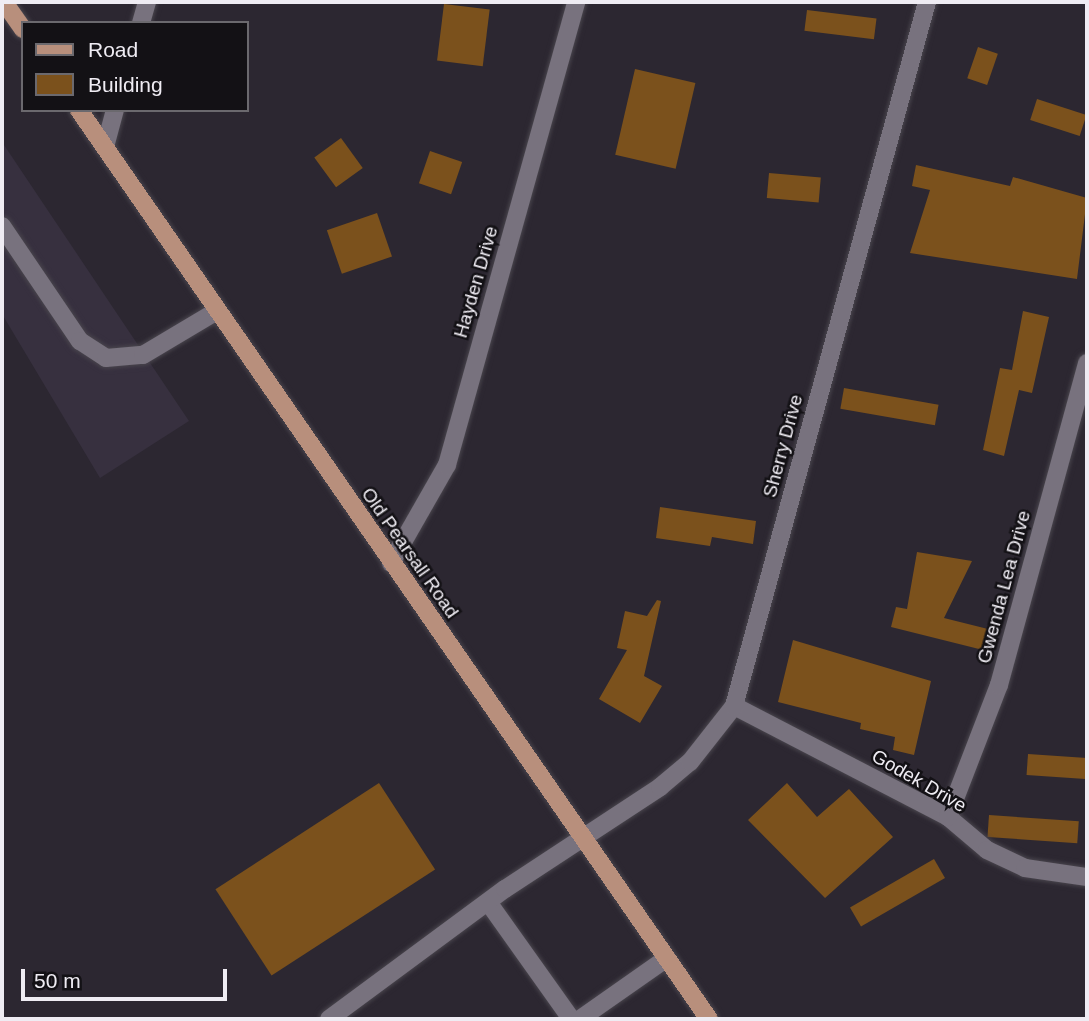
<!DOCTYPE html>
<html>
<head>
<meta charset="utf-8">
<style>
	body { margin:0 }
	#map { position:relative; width:1089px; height:1021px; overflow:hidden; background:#2c2731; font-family:Arial,sans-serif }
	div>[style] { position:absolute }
	.built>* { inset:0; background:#37303f }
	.building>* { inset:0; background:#7b511c; transform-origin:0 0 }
	.roads { filter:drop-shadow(0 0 2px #49454d) drop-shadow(0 0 2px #49454d) }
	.minor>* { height:18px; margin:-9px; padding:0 9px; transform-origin:9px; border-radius:9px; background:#78727e }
	.major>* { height:18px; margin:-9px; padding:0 9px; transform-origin:9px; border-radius:9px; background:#b88f7c }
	span { translate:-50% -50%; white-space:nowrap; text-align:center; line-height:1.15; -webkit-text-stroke:5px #131115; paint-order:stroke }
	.street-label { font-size:19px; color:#efecf3 }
	.frame { position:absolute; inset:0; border:4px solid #efecf3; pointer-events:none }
	.legend { position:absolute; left:21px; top:21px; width:228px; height:91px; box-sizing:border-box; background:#131115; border:2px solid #6b696e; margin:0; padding:9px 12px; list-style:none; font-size:21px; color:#efecf3 }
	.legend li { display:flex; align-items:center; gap:14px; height:35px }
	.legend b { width:35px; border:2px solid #6b696e }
	.scale { position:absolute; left:21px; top:969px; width:206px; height:32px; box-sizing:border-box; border:4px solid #efecf3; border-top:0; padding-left:9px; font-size:21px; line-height:24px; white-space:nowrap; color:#efecf3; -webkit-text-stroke:5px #131115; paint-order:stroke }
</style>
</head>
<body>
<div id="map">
	<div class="built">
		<i style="clip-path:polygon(2px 142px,189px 421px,100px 478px,2px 314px)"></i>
	</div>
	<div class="building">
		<i style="left:444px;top:4px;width:46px;height:57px;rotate:7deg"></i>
		<i style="left:807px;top:10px;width:70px;height:21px;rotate:7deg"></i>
		<i style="left:978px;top:47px;width:21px;height:33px;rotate:19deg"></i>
		<i style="left:635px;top:69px;width:62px;height:88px;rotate:13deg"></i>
		<i style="left:1037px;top:99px;width:52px;height:22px;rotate:18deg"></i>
		<i style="left:341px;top:138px;width:37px;height:33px;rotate:54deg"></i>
		<i style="left:430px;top:151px;width:34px;height:34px;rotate:19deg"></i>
		<i style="clip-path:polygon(916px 165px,1010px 186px,1013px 177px,1087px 198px,1077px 279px,910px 253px,930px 190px,912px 186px)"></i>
		<i style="left:769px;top:173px;width:52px;height:25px;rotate:5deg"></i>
		<i style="left:377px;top:213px;width:46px;height:53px;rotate:71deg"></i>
		<i style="clip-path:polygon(1023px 311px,1049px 317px,1032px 393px,1019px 390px,1004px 456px,983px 450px,1000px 368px,1012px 370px)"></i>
		<i style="left:844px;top:388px;width:96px;height:21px;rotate:10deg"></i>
		<i style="clip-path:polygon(660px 507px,756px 521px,753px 544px,712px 537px,710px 546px,656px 538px)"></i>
		<i style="clip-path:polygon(917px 552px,972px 561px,944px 618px,988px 629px,983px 650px,891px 627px,896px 607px,907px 609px)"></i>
		<i style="clip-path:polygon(657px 600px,661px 601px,644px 676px,662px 686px,640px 723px,599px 699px,627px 650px,617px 648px,625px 611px,647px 616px)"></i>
		<i style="clip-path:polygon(793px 640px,931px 681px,914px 755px,893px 750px,895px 737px,860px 729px,861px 723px,778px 702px)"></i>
		<i style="left:1028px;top:754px;width:59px;height:21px;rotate:4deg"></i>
		<i style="left:379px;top:783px;width:103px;height:195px;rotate:57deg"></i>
		<i style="clip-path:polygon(787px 783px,817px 817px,849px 789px,893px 837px,825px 898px,748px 820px)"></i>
		<i style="left:989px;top:815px;width:90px;height:22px;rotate:4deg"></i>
		<i style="left:934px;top:859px;width:22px;height:97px;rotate:60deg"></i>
	</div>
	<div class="roads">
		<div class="minor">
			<i style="left:141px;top:23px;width:22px;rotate:-74deg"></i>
			<i style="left:105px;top:147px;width:38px;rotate:-75deg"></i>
			<i style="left:2px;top:226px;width:139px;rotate:55.9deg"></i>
			<i style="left:80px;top:341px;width:31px;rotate:33deg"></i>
			<i style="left:106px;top:358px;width:37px;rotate:-5deg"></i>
			<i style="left:143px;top:355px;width:84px;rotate:-30.8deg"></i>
			<i style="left:391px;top:563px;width:113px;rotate:-60.3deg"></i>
			<i style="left:447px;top:465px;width:481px;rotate:-74.4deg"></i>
			<i style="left:734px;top:706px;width:241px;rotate:27.4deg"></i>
			<i style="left:948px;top:817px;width:51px;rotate:40.2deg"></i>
			<i style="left:987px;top:850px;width:42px;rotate:25.3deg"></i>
			<i style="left:1025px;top:868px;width:63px;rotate:8.3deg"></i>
			<i style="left:948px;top:817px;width:142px;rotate:-68.9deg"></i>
			<i style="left:999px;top:685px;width:334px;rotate:-74.7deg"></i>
			<i style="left:488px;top:902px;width:143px;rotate:54.6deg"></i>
			<i style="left:329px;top:1019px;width:219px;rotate:-36.5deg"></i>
			<i style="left:505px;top:889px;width:186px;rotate:-33.3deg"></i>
			<i style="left:660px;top:787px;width:39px;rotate:-40deg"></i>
			<i style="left:690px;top:762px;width:71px;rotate:-51.8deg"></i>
			<i style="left:734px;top:706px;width:730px;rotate:-74.67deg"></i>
			<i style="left:580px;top:1019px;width:106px;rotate:-35deg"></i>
		</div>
		<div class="major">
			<i style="left:4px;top:2px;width:33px;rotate:55deg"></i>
			<i style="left:79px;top:110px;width:1106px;rotate:55.28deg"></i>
		</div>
	</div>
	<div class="street-label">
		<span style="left:476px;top:282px;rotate:-74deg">Hayden Drive</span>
		<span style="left:783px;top:446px;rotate:-75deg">Sherry Drive</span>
		<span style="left:410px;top:553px;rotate:55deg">Old Pearsall Road</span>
		<span style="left:1004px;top:587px;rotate:-75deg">Gwenda Lea Drive</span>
		<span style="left:919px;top:781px;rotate:30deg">Godek Drive</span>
	</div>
	<div class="frame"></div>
	<ul class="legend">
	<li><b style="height:9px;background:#b88f7c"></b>Road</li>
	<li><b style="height:19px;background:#7b511c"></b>Building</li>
	</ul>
	<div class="scale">50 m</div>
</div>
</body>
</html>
